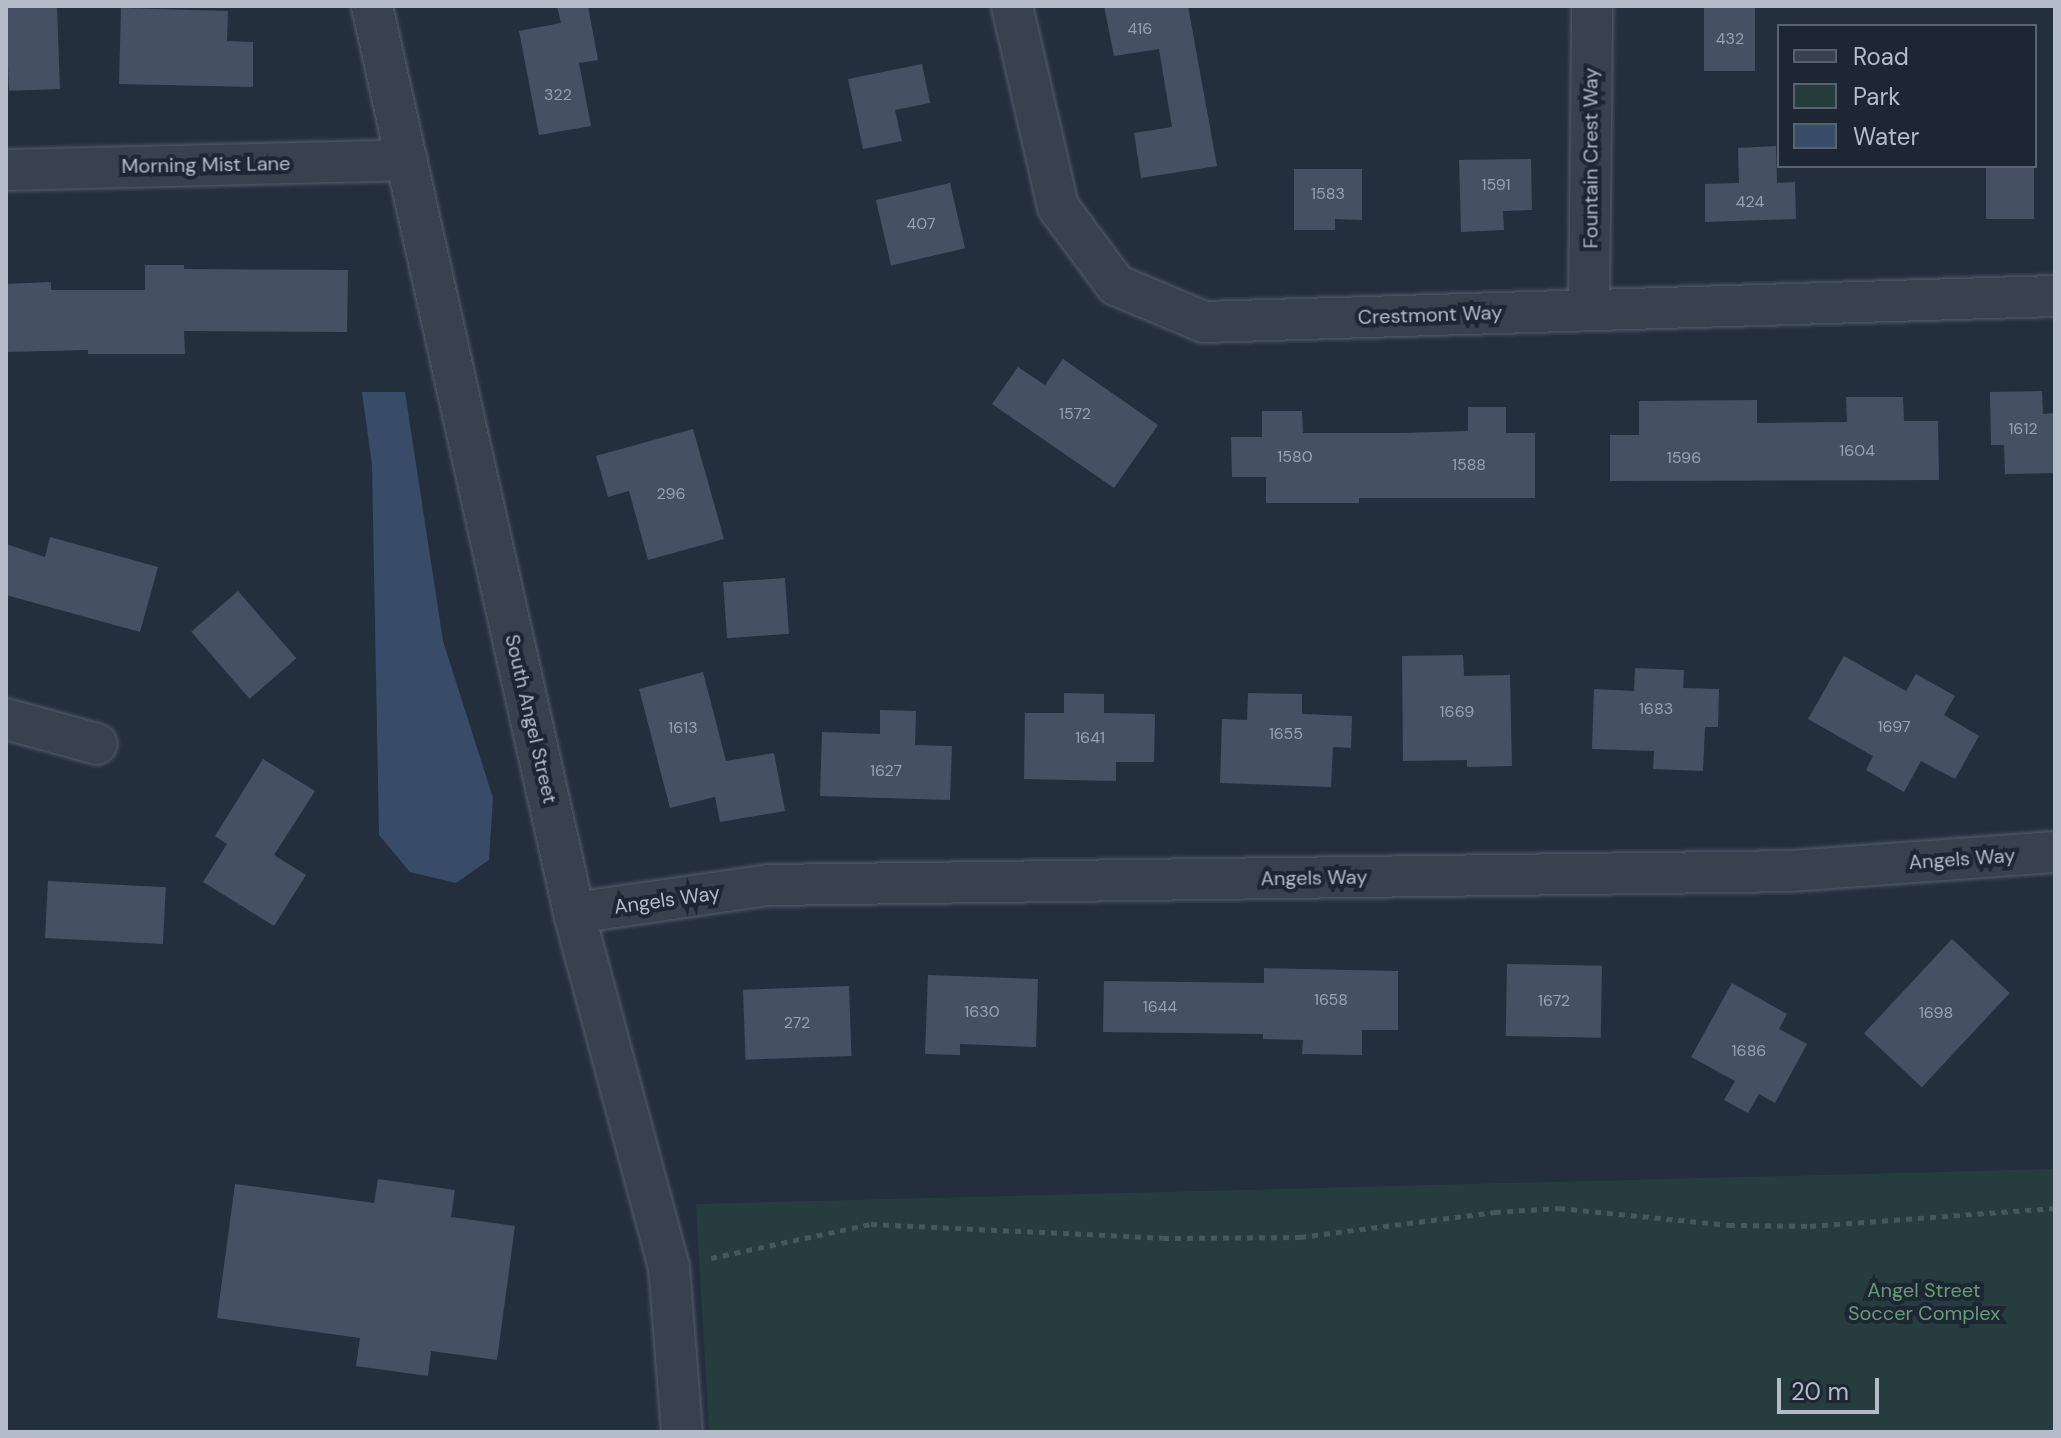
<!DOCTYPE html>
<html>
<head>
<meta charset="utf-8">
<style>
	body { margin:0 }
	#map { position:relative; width:2061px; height:1438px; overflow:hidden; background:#242f3e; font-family:"DM Sans",sans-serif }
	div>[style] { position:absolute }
	.green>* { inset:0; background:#263c3f }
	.water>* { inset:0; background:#394c67 }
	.building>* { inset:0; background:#455162; transform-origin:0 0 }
	.path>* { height:5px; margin-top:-2.5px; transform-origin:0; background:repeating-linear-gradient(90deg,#44595c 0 6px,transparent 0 12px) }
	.roads { filter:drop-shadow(0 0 2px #565f6c) drop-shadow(0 0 2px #565f6c) }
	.minor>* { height:40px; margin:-20px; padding:0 20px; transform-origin:20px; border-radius:20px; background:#38414e }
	span { translate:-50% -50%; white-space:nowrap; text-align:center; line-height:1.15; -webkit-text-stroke:8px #1d2633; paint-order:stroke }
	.number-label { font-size:16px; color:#98a1af }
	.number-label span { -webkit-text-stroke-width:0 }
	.street-label { font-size:20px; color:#b4bcc9 }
	.park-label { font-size:20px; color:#6b9a76 }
	.frame { position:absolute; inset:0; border:8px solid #b4bcc9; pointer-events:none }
	.legend { position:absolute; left:1777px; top:24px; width:260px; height:144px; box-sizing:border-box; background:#1d2633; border:2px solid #59626f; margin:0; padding:10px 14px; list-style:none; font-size:24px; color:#b4bcc9 }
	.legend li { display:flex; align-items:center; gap:16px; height:40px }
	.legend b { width:40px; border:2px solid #59626f }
	.scale { position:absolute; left:1777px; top:1378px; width:102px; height:36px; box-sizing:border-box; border:4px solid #b4bcc9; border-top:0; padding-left:10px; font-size:24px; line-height:28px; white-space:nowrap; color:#b4bcc9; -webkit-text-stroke:6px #1d2633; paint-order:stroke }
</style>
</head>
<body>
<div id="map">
	<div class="green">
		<i style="clip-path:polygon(2055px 1169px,2055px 1432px,709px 1432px,696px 1204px)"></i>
	</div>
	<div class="water">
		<i style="clip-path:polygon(362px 392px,405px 392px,443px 641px,493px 798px,489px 860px,456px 883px,410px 872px,379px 835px,372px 465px)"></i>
	</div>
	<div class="building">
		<i style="left:57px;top:6px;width:83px;height:51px;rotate:88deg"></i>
		<i style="clip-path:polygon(557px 6px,588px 6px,598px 60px,579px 63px,591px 126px,539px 135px,519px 31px,561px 23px)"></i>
		<i style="clip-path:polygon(1104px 6px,1188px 6px,1217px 166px,1141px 178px,1134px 133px,1172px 127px,1159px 49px,1114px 56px)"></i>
		<i style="left:1704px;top:6px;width:51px;height:65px"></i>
		<i style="clip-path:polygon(121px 8px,228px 11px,227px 41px,253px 42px,253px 87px,119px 84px)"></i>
		<i style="clip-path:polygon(922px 64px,930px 103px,895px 110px,902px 141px,863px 149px,848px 79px)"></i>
		<i style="clip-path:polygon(1776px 146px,1777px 183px,1795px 182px,1796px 219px,1705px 222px,1705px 184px,1739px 183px,1738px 148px)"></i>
		<i style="clip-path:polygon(1531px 159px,1532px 210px,1503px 211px,1504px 230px,1461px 232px,1459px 160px)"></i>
		<i style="left:1986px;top:166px;width:48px;height:53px"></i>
		<i style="clip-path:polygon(1294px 169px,1362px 169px,1362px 220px,1335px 219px,1335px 230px,1294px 230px)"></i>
		<i style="left:950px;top:183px;width:67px;height:76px;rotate:77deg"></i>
		<i style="clip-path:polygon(145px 265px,184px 265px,184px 269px,348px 270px,347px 332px,184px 331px,185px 354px,88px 354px,88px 350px,6px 352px,6px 284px,51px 282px,51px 290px,145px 290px)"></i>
		<i style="clip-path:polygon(1063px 359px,1158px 425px,1114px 488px,992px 404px,1018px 367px,1045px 385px)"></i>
		<i style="clip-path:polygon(2042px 391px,2043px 414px,2055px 413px,2055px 473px,2005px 474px,2004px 445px,1991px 445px,1990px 392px)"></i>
		<i style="clip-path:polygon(1846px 397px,1903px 397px,1904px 421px,1938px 421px,1939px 480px,1610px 481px,1610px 435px,1639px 435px,1639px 401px,1757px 400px,1757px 423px,1847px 422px)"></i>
		<i style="clip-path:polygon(1468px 407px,1506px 407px,1506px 433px,1535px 433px,1535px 498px,1359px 498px,1359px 503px,1266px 503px,1266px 477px,1232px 477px,1231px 437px,1262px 437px,1262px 411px,1302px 411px,1303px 433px,1403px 433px,1468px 431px)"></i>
		<i style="clip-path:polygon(693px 429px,724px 539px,648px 560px,629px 491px,608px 497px,596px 456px)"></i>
		<i style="clip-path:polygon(50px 537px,158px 567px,140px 632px,6px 595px,6px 544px,45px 557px)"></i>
		<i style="left:785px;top:578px;width:56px;height:62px;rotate:86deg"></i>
		<i style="left:238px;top:591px;width:89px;height:62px;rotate:49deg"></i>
		<i style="clip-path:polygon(1463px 655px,1464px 676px,1510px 675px,1512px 766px,1467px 767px,1467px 760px,1403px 761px,1402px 656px)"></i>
		<i style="clip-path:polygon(1844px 656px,1906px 691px,1916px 674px,1955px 696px,1944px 715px,1979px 736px,1955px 779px,1921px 761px,1904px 792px,1866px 770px,1873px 756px,1808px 719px)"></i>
		<i style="clip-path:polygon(1635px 668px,1684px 670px,1683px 688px,1719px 689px,1718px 727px,1705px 727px,1703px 771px,1653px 769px,1654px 751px,1592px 749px,1594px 689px,1634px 691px)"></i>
		<i style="clip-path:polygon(703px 672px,726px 761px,774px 753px,785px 811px,720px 822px,715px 797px,670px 808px,639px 689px)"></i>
		<i style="clip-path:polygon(1064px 693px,1104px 694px,1104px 713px,1155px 714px,1154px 762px,1116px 762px,1116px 781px,1024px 779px,1025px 713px,1064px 713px)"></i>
		<i style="clip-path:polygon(1248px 693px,1302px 694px,1302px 714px,1352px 716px,1351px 748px,1333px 747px,1331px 787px,1220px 783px,1222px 719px,1247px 720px)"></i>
		<i style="clip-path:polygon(880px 710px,916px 711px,915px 745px,952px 746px,950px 800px,820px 796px,822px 732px,880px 734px)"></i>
		<i style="clip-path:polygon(263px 759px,315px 791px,274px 855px,306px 875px,274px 926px,203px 882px,227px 844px,215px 836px)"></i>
		<i style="left:48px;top:881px;width:118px;height:57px;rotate:3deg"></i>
		<i style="left:1952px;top:939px;width:79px;height:129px;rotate:43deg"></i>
		<i style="left:1507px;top:964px;width:95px;height:72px;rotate:1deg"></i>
		<i style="clip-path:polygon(1264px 968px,1398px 971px,1398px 1030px,1362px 1030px,1362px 1055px,1302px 1054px,1303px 1040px,1263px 1039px,1263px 1034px,1103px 1032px,1104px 981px,1264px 983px)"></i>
		<i style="clip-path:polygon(928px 975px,1038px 979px,1036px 1047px,960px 1044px,960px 1055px,925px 1054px)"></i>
		<i style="clip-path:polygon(1732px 983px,1787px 1014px,1779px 1029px,1807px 1044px,1775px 1103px,1759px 1094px,1748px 1113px,1724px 1100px,1735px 1081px,1691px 1057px)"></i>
		<i style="left:849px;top:986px;width:70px;height:106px;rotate:88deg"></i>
		<i style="clip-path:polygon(378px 1179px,455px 1190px,451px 1217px,515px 1226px,497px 1360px,431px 1351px,428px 1376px,356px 1366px,360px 1338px,217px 1318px,235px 1184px,374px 1203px)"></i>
	</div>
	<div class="path">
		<i style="left:711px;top:1258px;width:164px;rotate:-12deg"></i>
		<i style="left:871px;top:1224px;width:292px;rotate:2.7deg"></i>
		<i style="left:1163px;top:1238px;width:137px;rotate:-0.4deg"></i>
		<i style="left:1300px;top:1237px;width:197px;rotate:-7.3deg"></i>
		<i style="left:1495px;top:1212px;width:64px;rotate:-3.6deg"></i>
		<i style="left:1559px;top:1208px;width:171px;rotate:5.7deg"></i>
		<i style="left:1729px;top:1225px;width:81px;rotate:0.7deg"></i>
		<i style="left:1810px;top:1226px;width:246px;rotate:-4.2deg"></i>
	</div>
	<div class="roads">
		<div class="minor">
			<i style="left:372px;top:6px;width:929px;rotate:77.44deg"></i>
			<i style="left:574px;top:913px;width:367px;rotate:75deg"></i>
			<i style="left:669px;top:1267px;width:166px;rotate:85.5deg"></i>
			<i style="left:1012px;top:6px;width:206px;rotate:77.1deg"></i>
			<i style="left:1058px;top:207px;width:97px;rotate:53.4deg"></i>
			<i style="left:1116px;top:285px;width:95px;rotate:22.8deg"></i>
			<i style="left:1204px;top:322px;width:851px;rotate:-1.75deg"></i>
			<i style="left:6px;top:170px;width:401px;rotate:-1.4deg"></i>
			<i style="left:1589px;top:310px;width:304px;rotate:-89.4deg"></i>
			<i style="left:6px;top:719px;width:94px;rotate:15.4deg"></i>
			<i style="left:574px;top:913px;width:196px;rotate:-8.2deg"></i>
			<i style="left:768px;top:885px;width:1022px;rotate:-0.78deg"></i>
			<i style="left:1790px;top:871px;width:266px;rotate:-4.1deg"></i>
		</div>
	</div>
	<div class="number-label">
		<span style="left:1140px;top:29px">416</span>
		<span style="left:1730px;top:39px">432</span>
		<span style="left:558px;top:95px">322</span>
		<span style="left:1496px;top:185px">1591</span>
		<span style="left:1328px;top:194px">1583</span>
		<span style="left:1750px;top:202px">424</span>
		<span style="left:921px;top:224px">407</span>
		<span style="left:1075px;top:414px">1572</span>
		<span style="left:2023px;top:429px">1612</span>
		<span style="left:1857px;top:451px">1604</span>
		<span style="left:1295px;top:457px">1580</span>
		<span style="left:1684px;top:458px">1596</span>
		<span style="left:1469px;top:465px">1588</span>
		<span style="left:671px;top:494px">296</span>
		<span style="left:1656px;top:709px">1683</span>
		<span style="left:1457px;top:712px">1669</span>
		<span style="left:1894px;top:727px">1697</span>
		<span style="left:683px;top:728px">1613</span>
		<span style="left:1286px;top:734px">1655</span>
		<span style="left:1090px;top:738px">1641</span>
		<span style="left:886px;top:771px">1627</span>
		<span style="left:1331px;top:1000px">1658</span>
		<span style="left:1554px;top:1001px">1672</span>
		<span style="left:1160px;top:1007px">1644</span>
		<span style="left:982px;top:1012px">1630</span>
		<span style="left:1936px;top:1013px">1698</span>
		<span style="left:797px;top:1023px">272</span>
		<span style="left:1749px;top:1051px">1686</span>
	</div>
	<div class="street-label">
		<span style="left:1591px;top:158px;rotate:-90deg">Fountain Crest Way</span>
		<span style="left:206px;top:165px;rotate:-1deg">Morning Mist Lane</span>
		<span style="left:1430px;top:315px;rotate:-2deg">Crestmont Way</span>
		<span style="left:531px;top:719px;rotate:77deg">South Angel Street</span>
		<span style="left:1962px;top:859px;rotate:-4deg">Angels Way</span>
		<span style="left:1314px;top:878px;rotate:-1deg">Angels Way</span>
		<span style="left:667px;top:900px;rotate:-8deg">Angels Way</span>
	</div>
	<div class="park-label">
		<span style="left:1924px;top:1302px">Angel Street<br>Soccer Complex</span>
	</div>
	<div class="frame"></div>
	<ul class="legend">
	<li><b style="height:10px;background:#38414e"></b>Road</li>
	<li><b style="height:22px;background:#263c3f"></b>Park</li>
	<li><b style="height:22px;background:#394c67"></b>Water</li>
	</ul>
	<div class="scale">20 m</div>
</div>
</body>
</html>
